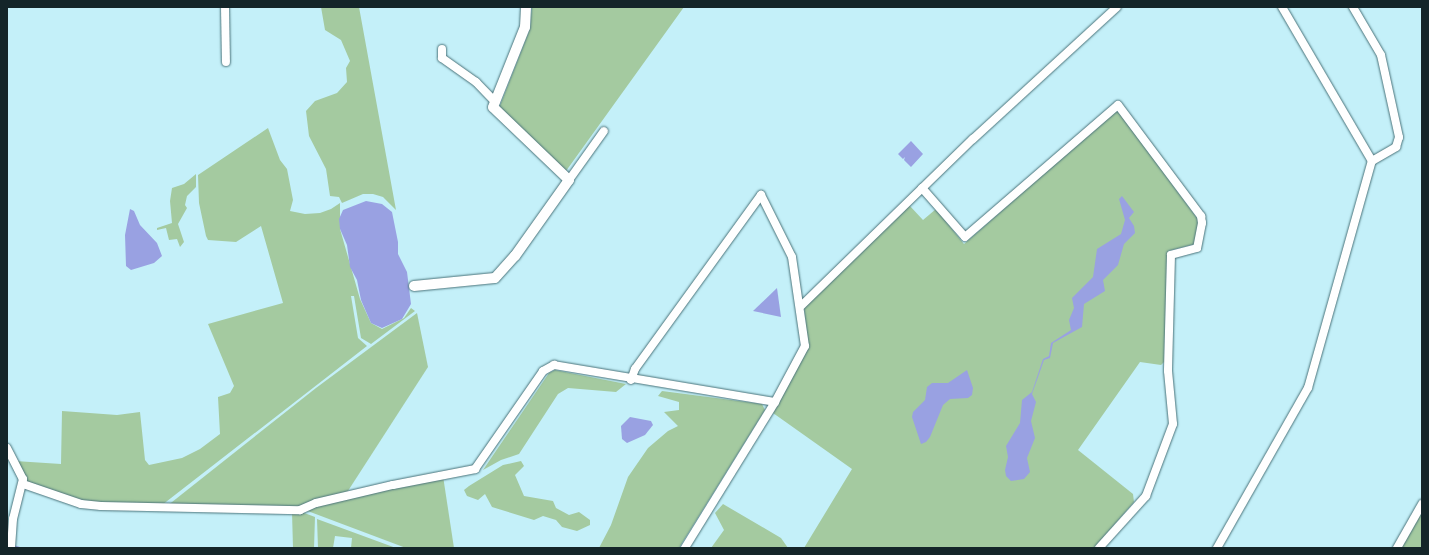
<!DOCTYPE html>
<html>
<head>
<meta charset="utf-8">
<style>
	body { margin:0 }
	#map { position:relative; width:1429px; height:555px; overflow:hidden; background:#c4f0f9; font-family:Signika,sans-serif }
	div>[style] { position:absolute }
	.green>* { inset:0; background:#a4caa0 }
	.water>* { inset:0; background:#99a1e2 }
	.stream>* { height:2px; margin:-1px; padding:0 1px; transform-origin:1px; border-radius:1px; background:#99a1e2 }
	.roads { filter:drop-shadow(0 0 1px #4a737a) drop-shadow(0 0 1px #4a737a) }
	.minor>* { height:8px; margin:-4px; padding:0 4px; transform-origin:4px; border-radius:4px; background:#fff }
	.tertiary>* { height:10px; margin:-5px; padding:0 5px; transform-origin:5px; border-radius:5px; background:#fff }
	span { translate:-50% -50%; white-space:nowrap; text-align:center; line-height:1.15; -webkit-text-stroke:3.5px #fff; paint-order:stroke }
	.frame { position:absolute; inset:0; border:8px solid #142529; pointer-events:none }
</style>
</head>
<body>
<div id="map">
	<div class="green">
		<i style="clip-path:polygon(321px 7px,359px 7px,396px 210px,383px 197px,373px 194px,363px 194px,342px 203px,339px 197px,330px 196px,326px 169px,309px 136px,306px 111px,315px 101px,337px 93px,347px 82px,346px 68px,350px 61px,341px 40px,325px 30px)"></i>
		<i style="clip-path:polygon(532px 7px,684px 7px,566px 171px,499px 108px,530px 29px)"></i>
		<i style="clip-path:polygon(1114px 112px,1119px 112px,1197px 218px,1199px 223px,1195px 244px,1168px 251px,1164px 362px,1161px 365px,1140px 362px,1078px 450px,1133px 494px,1134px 502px,1094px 548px,804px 548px,852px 469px,773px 413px,808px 347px,804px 307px,909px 205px,923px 220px,936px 209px,964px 244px)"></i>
		<i style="clip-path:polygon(268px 128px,280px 160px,287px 169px,293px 200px,290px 211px,305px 214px,320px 213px,331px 209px,340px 203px,340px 229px,360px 299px,371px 323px,382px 329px,404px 318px,411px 308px,415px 311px,371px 344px,361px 338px,354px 296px,351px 296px,358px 338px,367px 346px,162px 505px,79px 501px,25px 483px,15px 461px,61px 464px,62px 411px,117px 415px,140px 412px,145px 460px,149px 465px,182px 458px,200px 449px,220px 434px,218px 397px,230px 393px,234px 386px,208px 324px,283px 303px,261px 226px,236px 242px,208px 240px,206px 236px,199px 203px,198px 175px)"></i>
		<i style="clip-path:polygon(196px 174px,196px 187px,187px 196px,185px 205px,187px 208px,178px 224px,184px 242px,180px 247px,177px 239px,169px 240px,166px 228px,157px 230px,157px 228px,172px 223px,170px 201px,172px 188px,184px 184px)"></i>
		<i style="clip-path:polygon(417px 313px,428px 367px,346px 494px,299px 508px,167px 506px,316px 388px)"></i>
		<i style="clip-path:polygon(555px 370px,626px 384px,616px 392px,568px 388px,558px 394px,519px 454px,501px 460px,483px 470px,549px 373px)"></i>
		<i style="clip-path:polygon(662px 391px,762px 404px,765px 410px,679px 548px,599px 548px,611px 525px,628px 477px,648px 448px,668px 431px,678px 426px,664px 412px,679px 410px,679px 402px,658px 396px)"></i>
		<i style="clip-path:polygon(521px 461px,524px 466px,515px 475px,524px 496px,553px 501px,556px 508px,569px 515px,579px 512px,590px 520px,590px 525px,577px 531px,562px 527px,556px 520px,543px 516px,534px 520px,492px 507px,485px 494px,478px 500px,467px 496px,464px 490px,469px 486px,503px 465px)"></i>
		<i style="clip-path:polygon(443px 476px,454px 548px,406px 548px,305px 510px,316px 505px)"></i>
		<i style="clip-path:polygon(723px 504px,781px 538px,788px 548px,711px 548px,724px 530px,715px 513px)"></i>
		<i style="clip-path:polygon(1422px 509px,1422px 548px,1400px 548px)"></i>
		<i style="clip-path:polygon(299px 511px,315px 517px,314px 548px,293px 548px,292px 512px)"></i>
		<i style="clip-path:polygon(317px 519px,396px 548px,351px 548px,352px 538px,335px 536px,333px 548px,318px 548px)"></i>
	</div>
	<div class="water">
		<i style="clip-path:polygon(911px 141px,923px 154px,911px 167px,904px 160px,905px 157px,903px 159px,898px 154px)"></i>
		<i style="clip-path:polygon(1122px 196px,1134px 212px,1129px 218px,1134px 226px,1135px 233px,1124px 244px,1118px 265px,1103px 280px,1105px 291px,1084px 304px,1082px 327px,1053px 343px,1050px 358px,1044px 360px,1032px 394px,1036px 402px,1031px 421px,1035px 438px,1027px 458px,1030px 472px,1024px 479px,1011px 481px,1006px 476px,1005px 470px,1008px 457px,1006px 446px,1020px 423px,1022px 400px,1032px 392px,1043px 359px,1049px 356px,1051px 343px,1071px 330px,1069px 320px,1074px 308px,1072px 298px,1093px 277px,1097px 249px,1121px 234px,1125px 220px,1119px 199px)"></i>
		<i style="clip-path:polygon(366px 201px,382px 204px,392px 212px,398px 242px,398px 254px,407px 272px,411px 304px,402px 319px,382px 328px,371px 323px,361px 300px,357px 280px,350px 267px,347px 245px,340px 229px,339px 219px,343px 210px)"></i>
		<i style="clip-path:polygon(130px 209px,134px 211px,140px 225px,157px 243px,162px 256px,154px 263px,131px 270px,126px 266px,125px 235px)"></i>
		<i style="clip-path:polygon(777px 288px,781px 317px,753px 311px)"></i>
		<i style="clip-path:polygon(967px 370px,973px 388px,972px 395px,968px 398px,950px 399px,943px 405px,930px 437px,926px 442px,921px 444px,912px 417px,913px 412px,925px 400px,927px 387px,932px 383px,948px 383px)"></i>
		<i style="clip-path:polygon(630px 417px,651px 421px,653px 425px,645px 435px,627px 443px,622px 439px,621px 426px)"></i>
	</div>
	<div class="stream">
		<i style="left:13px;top:546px;width:7px;rotate:16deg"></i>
	</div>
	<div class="roads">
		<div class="minor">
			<i style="left:225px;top:7px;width:55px;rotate:89deg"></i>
			<i style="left:1282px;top:7px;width:178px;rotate:59.7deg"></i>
			<i style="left:442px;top:49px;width:9px;rotate:90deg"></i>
			<i style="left:442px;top:58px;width:42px;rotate:35.2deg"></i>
			<i style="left:476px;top:82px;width:28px;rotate:46deg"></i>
			<i style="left:569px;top:180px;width:60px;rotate:-54.5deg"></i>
			<i style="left:922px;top:188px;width:65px;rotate:48.7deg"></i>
			<i style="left:965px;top:237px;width:202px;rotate:-40.8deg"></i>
			<i style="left:1118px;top:105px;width:139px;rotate:53.2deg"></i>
			<i style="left:1201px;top:216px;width:7px;rotate:82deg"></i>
			<i style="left:1202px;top:223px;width:25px;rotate:101deg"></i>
			<i style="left:1197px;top:248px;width:27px;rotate:165deg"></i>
			<i style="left:1171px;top:255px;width:116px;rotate:91.5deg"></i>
			<i style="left:1168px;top:371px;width:53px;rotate:84.6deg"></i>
			<i style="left:1173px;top:424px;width:77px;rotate:110.6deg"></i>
			<i style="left:1146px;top:496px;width:70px;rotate:132.1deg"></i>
			<i style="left:801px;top:306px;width:240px;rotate:-44.2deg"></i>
			<i style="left:973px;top:139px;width:195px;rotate:-42.5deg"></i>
			<i style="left:631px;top:380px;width:12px;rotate:-70deg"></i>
			<i style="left:635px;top:369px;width:215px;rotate:-54.1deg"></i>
			<i style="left:761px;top:195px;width:69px;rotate:63.4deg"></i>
			<i style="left:792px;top:257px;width:90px;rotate:81.7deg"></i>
			<i style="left:805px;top:346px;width:64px;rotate:118.2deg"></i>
			<i style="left:775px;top:402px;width:172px;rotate:121.7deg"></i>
			<i style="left:7px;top:448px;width:35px;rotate:63deg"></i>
			<i style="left:23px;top:479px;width:41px;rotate:104deg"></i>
			<i style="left:13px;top:519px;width:29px;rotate:94deg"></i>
			<i style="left:23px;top:484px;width:61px;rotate:19deg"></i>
			<i style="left:81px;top:504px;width:20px;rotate:6deg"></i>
			<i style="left:101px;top:506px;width:199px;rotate:1.2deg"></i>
			<i style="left:300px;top:510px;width:17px;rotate:-24deg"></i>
			<i style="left:316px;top:503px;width:79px;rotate:-13.2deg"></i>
			<i style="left:393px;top:485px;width:84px;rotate:-11deg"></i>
			<i style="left:475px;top:469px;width:119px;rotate:-55.2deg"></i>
			<i style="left:543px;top:371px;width:13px;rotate:-29deg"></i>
			<i style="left:554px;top:365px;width:224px;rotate:9.5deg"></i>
			<i style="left:1217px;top:548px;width:184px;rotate:-60.4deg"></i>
			<i style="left:1308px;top:388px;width:236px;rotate:-74.3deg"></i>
			<i style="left:1372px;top:161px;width:28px;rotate:-30deg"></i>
			<i style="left:1396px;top:147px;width:10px;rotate:-73deg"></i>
			<i style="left:1399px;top:137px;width:84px;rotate:-102.4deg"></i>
			<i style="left:1381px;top:55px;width:56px;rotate:-120.3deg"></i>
			<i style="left:1397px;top:548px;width:51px;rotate:-60.4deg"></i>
		</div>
		<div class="tertiary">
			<i style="left:414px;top:286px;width:81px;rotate:-5.6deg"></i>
			<i style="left:495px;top:278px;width:30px;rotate:-48deg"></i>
			<i style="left:515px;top:256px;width:93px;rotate:-54.6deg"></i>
			<i style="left:569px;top:180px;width:105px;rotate:-136.2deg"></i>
			<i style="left:493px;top:107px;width:86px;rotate:-68.2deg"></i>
			<i style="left:525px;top:27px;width:20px;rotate:-87deg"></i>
		</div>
	</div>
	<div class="frame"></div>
</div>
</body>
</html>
